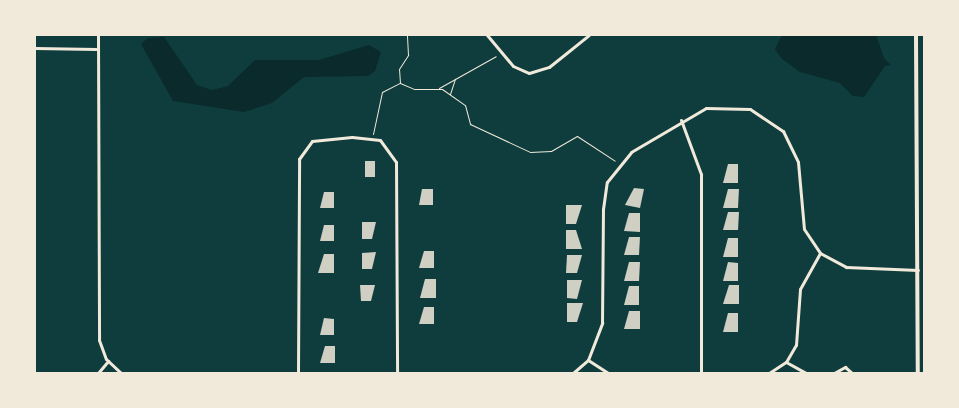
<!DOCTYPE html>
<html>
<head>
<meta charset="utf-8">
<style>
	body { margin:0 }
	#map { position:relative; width:959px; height:408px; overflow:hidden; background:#0f3d3e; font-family:"Source Sans 3",sans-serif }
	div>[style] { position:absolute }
	.water>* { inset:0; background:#0a2a2b }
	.building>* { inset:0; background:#cfcfc3; transform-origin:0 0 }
	.path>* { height:1px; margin:-0.5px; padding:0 0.5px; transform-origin:0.5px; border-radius:0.5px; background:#f1e9da }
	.minor>* { height:3px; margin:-1.5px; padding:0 1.5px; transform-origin:1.5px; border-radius:1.5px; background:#f1e9da }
	.tertiary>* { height:4px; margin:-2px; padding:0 2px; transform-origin:2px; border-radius:2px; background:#f1e9da }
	span { translate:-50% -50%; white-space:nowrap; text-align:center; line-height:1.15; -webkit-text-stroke:4px #f1e9da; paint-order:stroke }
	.frame { position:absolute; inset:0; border:36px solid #f1e9da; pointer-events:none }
</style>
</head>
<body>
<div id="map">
	<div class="water">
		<i style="clip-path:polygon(782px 35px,876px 35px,884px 58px,891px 65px,885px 66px,864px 97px,853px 96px,840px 83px,800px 72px,781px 58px,775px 49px)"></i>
		<i style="clip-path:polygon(164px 37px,197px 85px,212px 90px,228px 86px,255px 60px,319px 60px,369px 45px,381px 52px,375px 71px,368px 76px,304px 77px,272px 103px,244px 112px,173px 101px,141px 44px,148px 38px)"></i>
	</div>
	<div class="building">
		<i style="left:365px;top:161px;width:10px;height:16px"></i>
		<i style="clip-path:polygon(728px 164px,738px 164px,738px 183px,723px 183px)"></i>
		<i style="clip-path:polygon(634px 188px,644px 189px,640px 208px,625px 205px)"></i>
		<i style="clip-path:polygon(422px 189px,433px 189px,433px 205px,419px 205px)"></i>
		<i style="clip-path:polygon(728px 189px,739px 189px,738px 208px,723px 208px)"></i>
		<i style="clip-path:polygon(324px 192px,334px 192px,334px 208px,320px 208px)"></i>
		<i style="clip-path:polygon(566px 205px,582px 205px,576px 224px,566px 224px)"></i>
		<i style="clip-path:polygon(728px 212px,739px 212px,738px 230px,723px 230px)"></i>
		<i style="clip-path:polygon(629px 213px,640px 213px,640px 232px,624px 231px)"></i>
		<i style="clip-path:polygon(362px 222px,376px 222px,372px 239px,362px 239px)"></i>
		<i style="clip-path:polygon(324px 225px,334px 225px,334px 241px,320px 241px)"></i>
		<i style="clip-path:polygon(566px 230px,576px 230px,582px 249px,566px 249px)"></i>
		<i style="clip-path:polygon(629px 237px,640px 237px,639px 255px,624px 255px)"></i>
		<i style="clip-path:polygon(728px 238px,738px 238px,738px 257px,723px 257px)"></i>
		<i style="clip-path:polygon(424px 251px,434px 251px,434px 268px,419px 268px)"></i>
		<i style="clip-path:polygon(376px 252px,372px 269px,362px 269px,362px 253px)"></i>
		<i style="clip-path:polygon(324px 254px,334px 254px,334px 273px,318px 273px)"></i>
		<i style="clip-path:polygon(567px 255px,582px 255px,577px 273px,566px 273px)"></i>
		<i style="clip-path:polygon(629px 262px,640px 262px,639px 281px,624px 281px)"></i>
		<i style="clip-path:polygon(728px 262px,738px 263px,738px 281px,723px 281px)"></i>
		<i style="clip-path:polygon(425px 279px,436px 279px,436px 298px,420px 298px)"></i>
		<i style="clip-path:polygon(567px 280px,582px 280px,577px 299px,567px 298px)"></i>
		<i style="clip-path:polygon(360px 285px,375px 285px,371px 301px,361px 301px)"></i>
		<i style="clip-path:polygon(729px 285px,739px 285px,739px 304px,723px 304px)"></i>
		<i style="clip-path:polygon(629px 286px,639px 286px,639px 305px,624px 305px)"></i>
		<i style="clip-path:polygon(567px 303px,583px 303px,577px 322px,567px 322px)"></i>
		<i style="clip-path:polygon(424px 307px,434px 307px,434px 324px,419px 324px)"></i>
		<i style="clip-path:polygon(629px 311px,640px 311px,640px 329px,624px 329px)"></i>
		<i style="clip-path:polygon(728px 313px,738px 313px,738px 332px,723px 332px)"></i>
		<i style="clip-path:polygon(324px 318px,334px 319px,334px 335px,320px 335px)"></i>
		<i style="clip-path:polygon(325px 346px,335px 346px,335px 363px,320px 363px)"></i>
	</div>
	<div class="path">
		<i style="left:400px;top:83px;width:14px;rotate:-94deg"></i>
		<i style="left:399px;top:69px;width:17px;rotate:-57deg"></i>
		<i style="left:408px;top:55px;width:20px;rotate:-93deg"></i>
		<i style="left:439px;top:88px;width:65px;rotate:-29.3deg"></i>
		<i style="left:450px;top:94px;width:16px;rotate:-72deg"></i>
		<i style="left:373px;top:134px;width:43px;rotate:-77.9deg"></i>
		<i style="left:382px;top:92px;width:20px;rotate:-27deg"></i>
		<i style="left:400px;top:83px;width:15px;rotate:23deg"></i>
		<i style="left:414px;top:89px;width:28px"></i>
		<i style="left:442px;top:89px;width:28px;rotate:35deg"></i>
		<i style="left:465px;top:105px;width:20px;rotate:75deg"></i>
		<i style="left:470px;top:124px;width:66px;rotate:25deg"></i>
		<i style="left:530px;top:152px;width:21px;rotate:-3deg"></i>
		<i style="left:551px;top:151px;width:30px;rotate:-30deg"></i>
		<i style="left:577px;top:136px;width:45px;rotate:33.3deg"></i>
	</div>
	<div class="minor">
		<i style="left:98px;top:35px;width:305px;rotate:89.8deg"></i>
		<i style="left:99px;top:340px;width:20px;rotate:70deg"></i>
		<i style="left:106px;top:359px;width:21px;rotate:43deg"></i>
		<i style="left:487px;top:35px;width:40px;rotate:50deg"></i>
		<i style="left:513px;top:66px;width:17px;rotate:24deg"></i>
		<i style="left:529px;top:73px;width:21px;rotate:-17deg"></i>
		<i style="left:549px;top:67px;width:51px;rotate:-38.7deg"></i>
		<i style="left:35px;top:48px;width:61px;rotate:0.9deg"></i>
		<i style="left:681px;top:120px;width:58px;rotate:69.7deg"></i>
		<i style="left:701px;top:174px;width:199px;rotate:90deg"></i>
		<i style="left:588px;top:360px;width:24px;rotate:33deg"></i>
		<i style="left:786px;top:362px;width:23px;rotate:29deg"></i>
		<i style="left:98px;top:373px;width:16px;rotate:-50deg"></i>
		<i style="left:298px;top:373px;width:214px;rotate:-89.7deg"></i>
		<i style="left:299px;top:159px;width:22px;rotate:-54deg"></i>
		<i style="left:312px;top:141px;width:40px;rotate:-5.7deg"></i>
		<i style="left:352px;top:137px;width:28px;rotate:6deg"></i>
		<i style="left:380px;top:140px;width:27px;rotate:54deg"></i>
		<i style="left:396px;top:162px;width:211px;rotate:89.7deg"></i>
		<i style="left:573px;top:373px;width:20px;rotate:-41deg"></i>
		<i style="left:588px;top:360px;width:40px;rotate:-69deg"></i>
		<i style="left:602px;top:323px;width:114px;rotate:-89.5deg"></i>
		<i style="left:603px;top:209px;width:27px;rotate:-82deg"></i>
		<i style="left:607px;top:182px;width:38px;rotate:-51deg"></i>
		<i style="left:631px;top:152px;width:87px;rotate:-30.4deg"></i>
		<i style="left:706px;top:108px;width:44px;rotate:1.3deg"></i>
		<i style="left:750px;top:109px;width:40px;rotate:34deg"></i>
		<i style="left:783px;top:131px;width:34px;rotate:64deg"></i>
		<i style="left:798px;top:162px;width:67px;rotate:84.9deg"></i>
		<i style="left:804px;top:229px;width:29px;rotate:56deg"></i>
		<i style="left:820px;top:253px;width:30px;rotate:28deg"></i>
		<i style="left:846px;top:267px;width:72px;rotate:2.4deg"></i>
		<i style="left:769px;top:373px;width:20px;rotate:-33deg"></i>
		<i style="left:786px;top:362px;width:20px;rotate:-60deg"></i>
		<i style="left:796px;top:345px;width:56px;rotate:-85.9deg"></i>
		<i style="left:800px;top:289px;width:41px;rotate:-60.9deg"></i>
		<i style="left:834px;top:373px;width:13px;rotate:-29deg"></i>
		<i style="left:845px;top:367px;width:9px;rotate:41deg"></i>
	</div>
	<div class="tertiary">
		<i style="left:916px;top:35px;width:338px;rotate:89.7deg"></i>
	</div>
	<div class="frame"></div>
</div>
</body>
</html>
